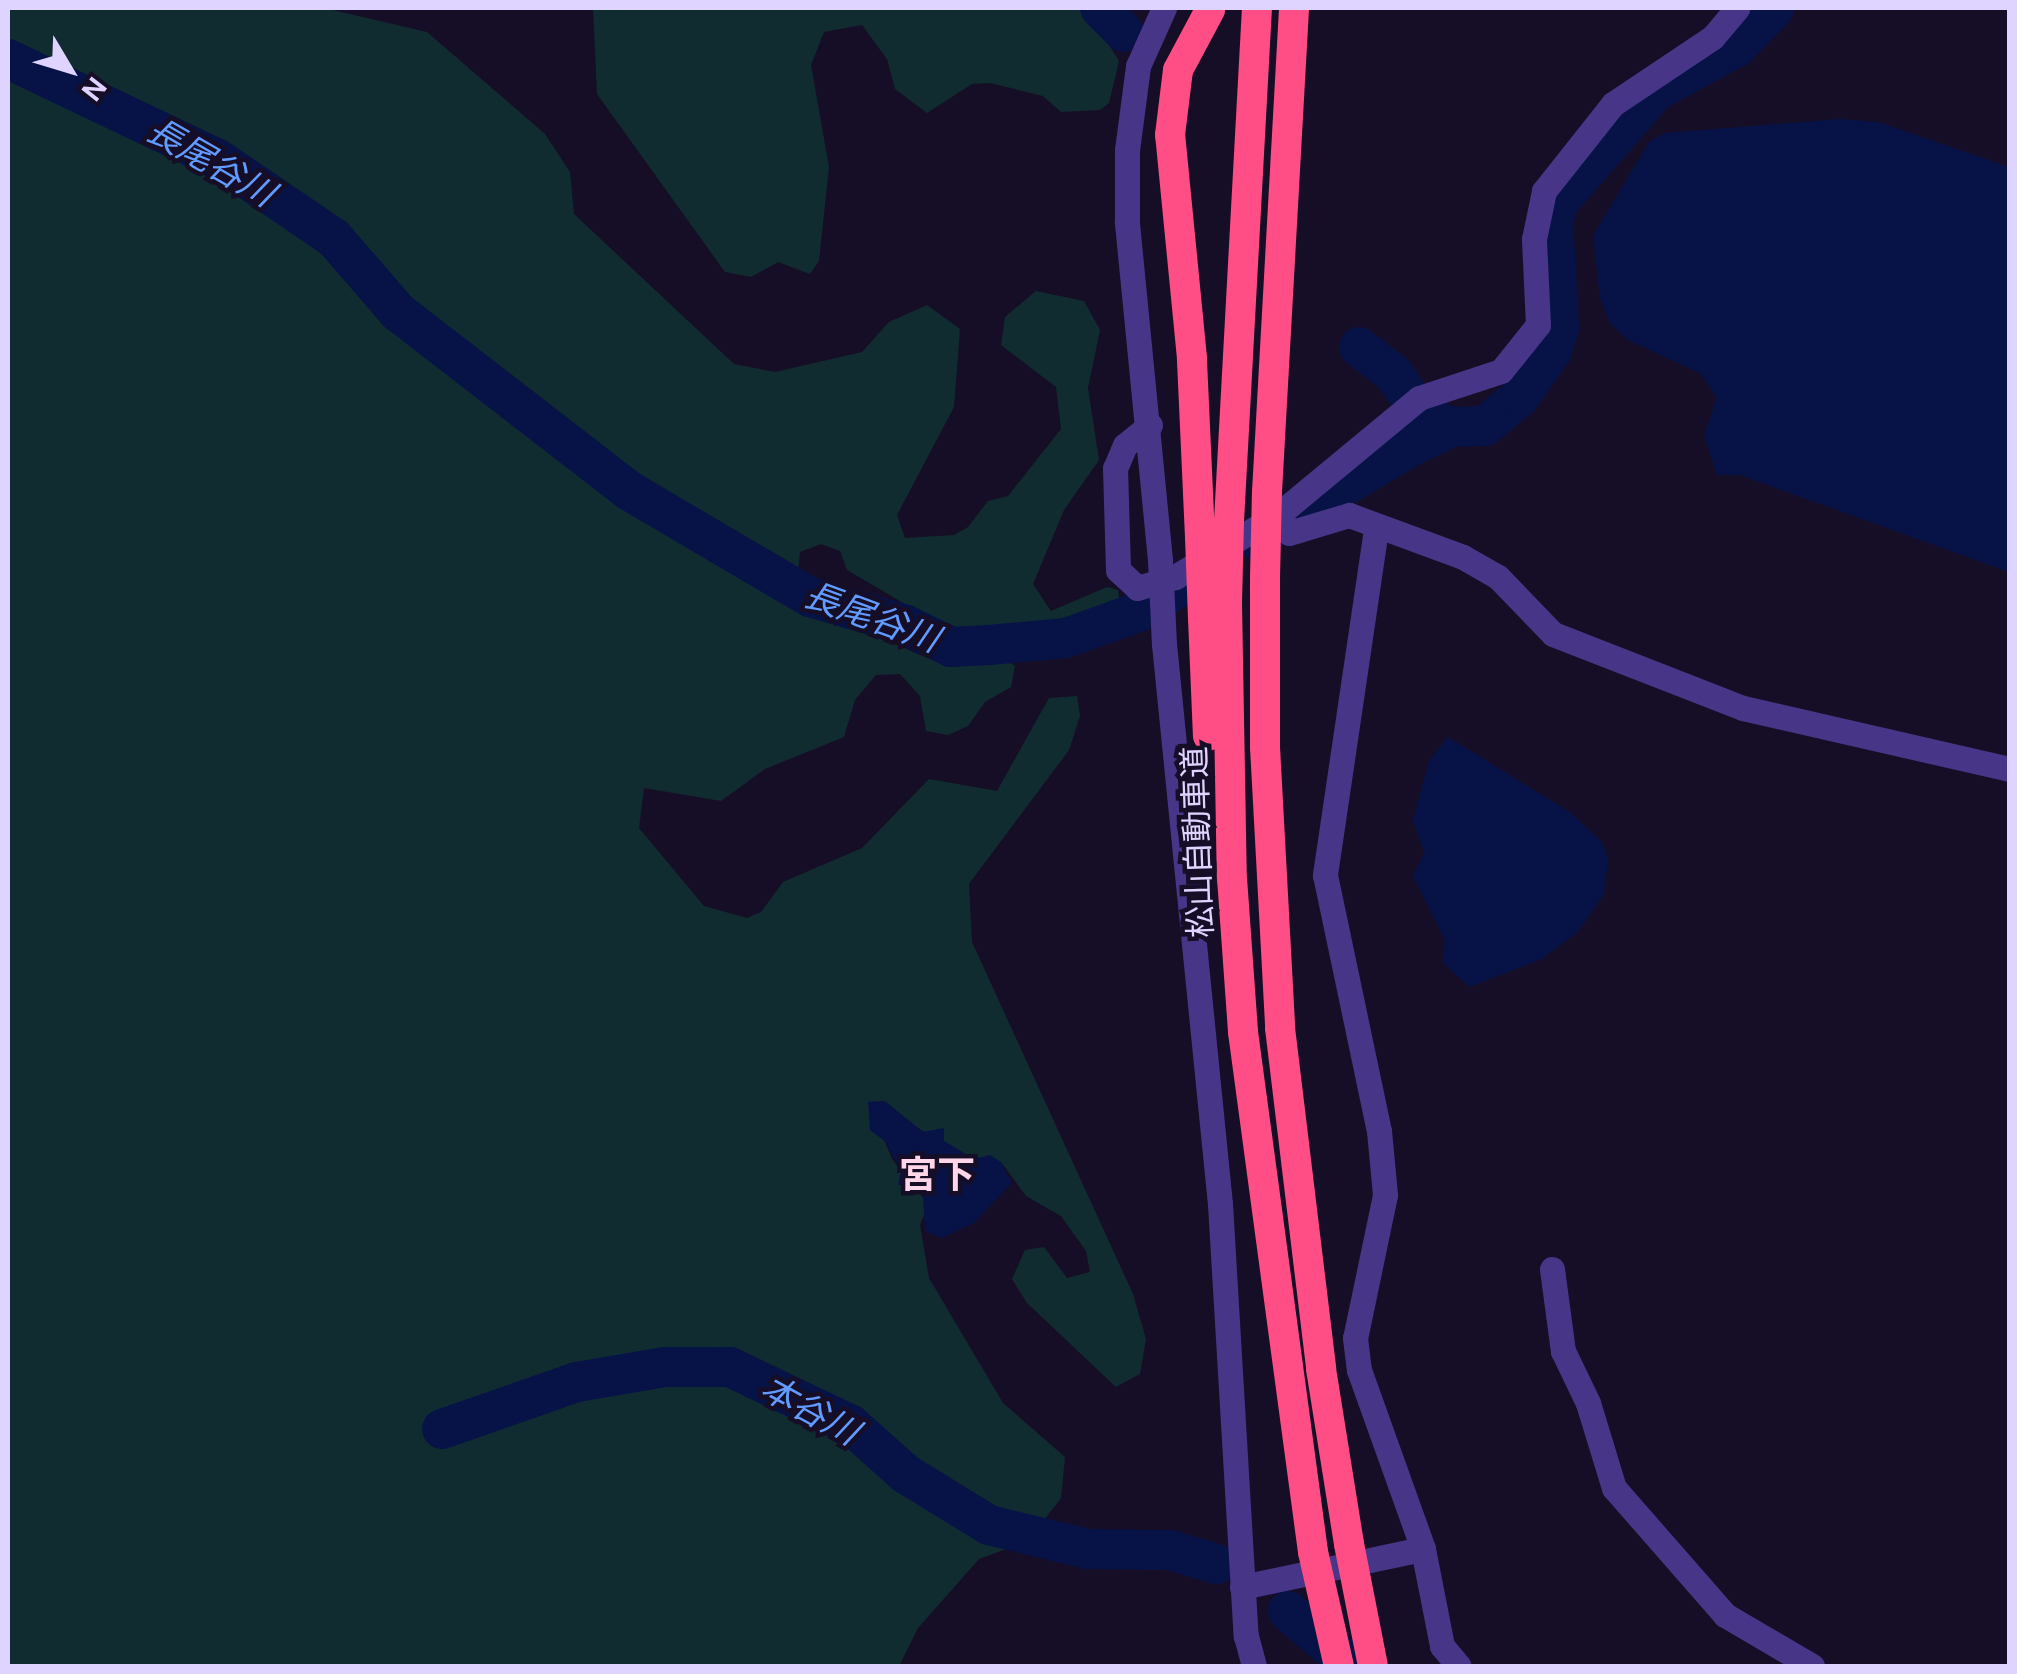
<!DOCTYPE html>
<html>
<head>
<meta charset="utf-8">
<style>
	body { margin:0 }
	#map { position:relative; width:2017px; height:1674px; overflow:hidden; background:#160e26; font-family:"DM Sans","Noto Sans JP",sans-serif }
	div>[style] { position:absolute }
	.green>* { inset:0; background:#102c31 }
	.water>* { inset:0; background:#071346 }
	.river>* { height:40px; margin:-20px; padding:0 20px; transform-origin:20px; border-radius:20px; background:#071346 }
	.minor>* { height:25px; margin:-12.5px; padding:0 12.5px; transform-origin:12.5px; border-radius:12.5px; background:#473688 }
	.highway>* { height:30px; margin:-15px; padding:0 15px; transform-origin:15px; border-radius:15px; background:#ff4e85 }
	.minor-bridge>* { height:25px; margin:-12.5px; padding:0 12.5px; transform-origin:12.5px; border-radius:12.5px; background:#473688 }
	.highway-bridge>* { height:30px; margin:-15px; padding:0 15px; transform-origin:15px; border-radius:15px; background:#ff4e85 }
	span { translate:-50% -50%; white-space:nowrap; text-align:center; line-height:1.15; -webkit-text-stroke:9px #160e26; paint-order:stroke }
	.street-label { font-size:32px; color:#dfd3ff }
	.water-label { font-size:35px; color:#619bff; font-style:italic }
	.quarter-label { font-size:38px; color:#ffd5e9; font-weight:700 }
	.frame { position:absolute; inset:0; border:10px solid #dfd3ff; pointer-events:none }
	.north { position:absolute; left:20px; top:20px; width:100px; height:100px; -webkit-text-stroke:8px #160e26; paint-order:stroke; rotate:128deg; font-size:28px; font-weight:700; line-height:40px; text-align:center; color:#dfd3ff }
	.north::after { content:''; display:block; margin:auto; width:35px; height:45px; background:#dfd3ff; clip-path:polygon(50% 0,100% 100%,50% 72%,0 100%) }
</style>
</head>
<body>
<div id="map">
	<div class="green">
		<i style="clip-path:polygon(8px 8px,324px 8px,427px 32px,545px 134px,570px 172px,574px 214px,734px 364px,775px 372px,862px 352px,889px 322px,927px 305px,960px 329px,954px 407px,897px 515px,905px 538px,954px 535px,968px 527px,988px 501px,1008px 496px,1061px 429px,1056px 387px,1001px 345px,1005px 317px,1036px 291px,1084px 301px,1100px 330px,1088px 388px,1099px 460px,1064px 510px,1033px 584px,1051px 611px,1107px 587px,1118px 590px,1121px 610px,1099px 623px,1033px 636px,965px 639px,847px 570px,840px 551px,821px 544px,800px 552px,798px 572px,843px 621px,920px 655px,995px 653px,1015px 666px,1011px 687px,985px 702px,968px 726px,948px 735px,926px 731px,920px 696px,900px 674px,876px 675px,855px 700px,844px 737px,765px 769px,721px 801px,644px 788px,639px 828px,704px 906px,747px 918px,761px 912px,783px 882px,862px 848px,929px 779px,997px 791px,1049px 698px,1077px 696px,1080px 716px,1069px 750px,969px 884px,972px 942px,1133px 1294px,1146px 1339px,1140px 1374px,1116px 1387px,1027px 1303px,1012px 1279px,1025px 1250px,1044px 1247px,1067px 1278px,1090px 1272px,1086px 1251px,1061px 1216px,1026px 1196px,1001px 1162px,974px 1159px,905px 1121px,884px 1101px,869px 1102px,892px 1159px,928px 1204px,920px 1225px,929px 1278px,1003px 1403px,1065px 1457px,1061px 1498px,1028px 1541px,979px 1559px,918px 1628px,899px 1666px,8px 1666px)"></i>
		<i style="clip-path:polygon(593px 8px,1086px 8px,1119px 61px,1109px 103px,1100px 110px,1061px 112px,1043px 96px,990px 83px,972px 84px,927px 113px,895px 89px,887px 59px,862px 25px,824px 32px,811px 65px,829px 167px,819px 261px,810px 274px,778px 262px,751px 277px,725px 272px,597px 94px)"></i>
	</div>
	<div class="water">
		<i style="clip-path:polygon(1840px 119px,1879px 122px,2009px 167px,2009px 572px,1740px 475px,1717px 475px,1704px 435px,1717px 397px,1700px 373px,1628px 340px,1610px 323px,1600px 298px,1593px 236px,1649px 142px,1664px 133px)"></i>
		<i style="clip-path:polygon(1448px 737px,1570px 812px,1603px 843px,1608px 860px,1604px 894px,1578px 932px,1542px 959px,1470px 987px,1443px 963px,1445px 940px,1413px 876px,1424px 852px,1413px 820px,1429px 761px)"></i>
		<i style="clip-path:polygon(885px 1101px,923px 1132px,944px 1128px,944px 1141px,974px 1159px,990px 1155px,1001px 1162px,1012px 1183px,974px 1223px,942px 1238px,925px 1231px,923px 1195px,917px 1186px,898px 1185px,901px 1172px,886px 1142px,870px 1130px,868px 1102px)"></i>
	</div>
	<div class="river">
		<i style="left:1100px;top:8px;width:34px;rotate:45deg"></i>
		<i style="left:8px;top:59px;width:233px;rotate:25.5deg"></i>
		<i style="left:218px;top:159px;width:140px;rotate:34.3deg"></i>
		<i style="left:334px;top:238px;width:98px;rotate:49.1deg"></i>
		<i style="left:398px;top:312px;width:291px;rotate:37.7deg"></i>
		<i style="left:628px;top:490px;width:211px;rotate:30.5deg"></i>
		<i style="left:810px;top:597px;width:100px;rotate:16.3deg"></i>
		<i style="left:906px;top:625px;width:50px;rotate:26.1deg"></i>
		<i style="left:951px;top:647px;width:38px;rotate:-3deg"></i>
		<i style="left:989px;top:645px;width:77px;rotate:-5.2deg"></i>
		<i style="left:1066px;top:638px;width:77px;rotate:-19.6deg"></i>
		<i style="left:1139px;top:612px;width:65px;rotate:-31.7deg"></i>
		<i style="left:1359px;top:347px;width:44px;rotate:37.6deg"></i>
		<i style="left:1394px;top:374px;width:48px;rotate:56deg"></i>
		<i style="left:1421px;top:414px;width:28px;rotate:23deg"></i>
		<i style="left:1256px;top:540px;width:178px;rotate:-31.2deg"></i>
		<i style="left:1408px;top:448px;width:49px;rotate:-25.5deg"></i>
		<i style="left:1452px;top:427px;width:33px;rotate:-2deg"></i>
		<i style="left:1485px;top:426px;width:45px;rotate:-39.6deg"></i>
		<i style="left:1520px;top:397px;width:56px;rotate:-55.2deg"></i>
		<i style="left:1552px;top:351px;width:24px;rotate:-73deg"></i>
		<i style="left:1559px;top:328px;width:108px;rotate:-93.2deg"></i>
		<i style="left:1553px;top:220px;width:19px;rotate:-72deg"></i>
		<i style="left:1559px;top:202px;width:147px;rotate:-48.9deg"></i>
		<i style="left:1656px;top:91px;width:92px;rotate:-28.5deg"></i>
		<i style="left:1737px;top:47px;width:54px;rotate:-45.7deg"></i>
		<i style="left:442px;top:1429px;width:143px;rotate:-19.2deg"></i>
		<i style="left:577px;top:1382px;width:89px;rotate:-9.7deg"></i>
		<i style="left:665px;top:1367px;width:65px"></i>
		<i style="left:730px;top:1367px;width:134px;rotate:25.6deg"></i>
		<i style="left:851px;top:1425px;width:74px;rotate:41.7deg"></i>
		<i style="left:906px;top:1474px;width:97px;rotate:31.6deg"></i>
		<i style="left:989px;top:1525px;width:102px;rotate:13.6deg"></i>
		<i style="left:1088px;top:1549px;width:82px;rotate:0.7deg"></i>
		<i style="left:1170px;top:1550px;width:49px;rotate:16.6deg"></i>
		<i style="left:1288px;top:1611px;width:84px;rotate:40.7deg"></i>
	</div>
	<div class="minor">
		<i style="left:1150px;top:425px;width:32px;rotate:141deg"></i>
		<i style="left:1125px;top:445px;width:25px;rotate:113deg"></i>
		<i style="left:1115px;top:468px;width:102px;rotate:88.3deg"></i>
		<i style="left:1118px;top:570px;width:26px;rotate:43deg"></i>
		<i style="left:1137px;top:588px;width:40px;rotate:-16deg"></i>
		<i style="left:1175px;top:577px;width:122px;rotate:-31.2deg"></i>
		<i style="left:1279px;top:514px;width:182px;rotate:-39.6deg"></i>
		<i style="left:1419px;top:398px;width:86px;rotate:-18.2deg"></i>
		<i style="left:1501px;top:371px;width:59px;rotate:-51.2deg"></i>
		<i style="left:1538px;top:325px;width:86px;rotate:-92.7deg"></i>
		<i style="left:1534px;top:239px;width:49px;rotate:-78.2deg"></i>
		<i style="left:1544px;top:191px;width:111px;rotate:-51.6deg"></i>
		<i style="left:1613px;top:104px;width:120px;rotate:-33.8deg"></i>
		<i style="left:1713px;top:37px;width:38px;rotate:-50deg"></i>
		<i style="left:1279px;top:514px;width:21px;rotate:62deg"></i>
		<i style="left:1289px;top:533px;width:63px;rotate:-16.7deg"></i>
		<i style="left:1349px;top:515px;width:121px;rotate:20.2deg"></i>
		<i style="left:1463px;top:557px;width:40px;rotate:29.7deg"></i>
		<i style="left:1498px;top:577px;width:79px;rotate:46deg"></i>
		<i style="left:1553px;top:634px;width:204px;rotate:21.3deg"></i>
		<i style="left:1743px;top:708px;width:274px;rotate:12.9deg"></i>
		<i style="left:1376px;top:529px;width:350px;rotate:98.4deg"></i>
		<i style="left:1325px;top:875px;width:262px;rotate:78.1deg"></i>
		<i style="left:1379px;top:1131px;width:64px;rotate:84.6deg"></i>
		<i style="left:1385px;top:1195px;width:146px;rotate:101.8deg"></i>
		<i style="left:1355px;top:1338px;width:32px;rotate:83deg"></i>
		<i style="left:1359px;top:1370px;width:190px;rotate:70.3deg"></i>
		<i style="left:1423px;top:1549px;width:99px;rotate:78.9deg"></i>
		<i style="left:1442px;top:1646px;width:26px;rotate:50deg"></i>
		<i style="left:1160px;top:560px;width:341px;rotate:-95.6deg"></i>
		<i style="left:1127px;top:221px;width:71px;rotate:-90deg"></i>
		<i style="left:1127px;top:150px;width:85px;rotate:-82.5deg"></i>
		<i style="left:1138px;top:66px;width:64px;rotate:-65.9deg"></i>
		<i style="left:1164px;top:644px;width:563px;rotate:84.29deg"></i>
		<i style="left:1220px;top:1204px;width:433px;rotate:86.6deg"></i>
		<i style="left:1246px;top:1636px;width:31px;rotate:75deg"></i>
		<i style="left:1552px;top:1269px;width:83px;rotate:82.4deg"></i>
		<i style="left:1563px;top:1351px;width:58px;rotate:64.3deg"></i>
		<i style="left:1588px;top:1403px;width:89px;rotate:73deg"></i>
		<i style="left:1614px;top:1488px;width:169px;rotate:48.8deg"></i>
		<i style="left:1725px;top:1615px;width:101px;rotate:30.4deg"></i>
		<i style="left:1242px;top:1587px;width:185px;rotate:-11.9deg"></i>
	</div>
	<div class="highway">
		<i style="left:1267px;top:492px;width:485px;rotate:-86.8deg"></i>
		<i style="left:1229px;top:521px;width:514px;rotate:-86.88deg"></i>
		<i style="left:1200px;top:537px;width:179px;rotate:-92.6deg"></i>
		<i style="left:1192px;top:358px;width:224px;rotate:-95.6deg"></i>
		<i style="left:1170px;top:135px;width:65px;rotate:-83deg"></i>
		<i style="left:1178px;top:70px;width:68px;rotate:-61.9deg"></i>
		<i style="left:1265px;top:578px;width:169px;rotate:90deg"></i>
		<i style="left:1265px;top:747px;width:281px;rotate:86.9deg"></i>
		<i style="left:1280px;top:1028px;width:343px;rotate:83.1deg"></i>
		<i style="left:1321px;top:1369px;width:177px;rotate:80.9deg"></i>
		<i style="left:1227px;top:603px;width:275px;rotate:89deg"></i>
		<i style="left:1232px;top:878px;width:154px;rotate:85.9deg"></i>
		<i style="left:1243px;top:1032px;width:525px;rotate:82.33deg"></i>
		<i style="left:1203px;top:618px;width:118px;rotate:87.6deg"></i>
	</div>
	<div class="minor-bridge">
		<i style="left:1160px;top:560px;width:84px;rotate:87.3deg"></i>
	</div>
	<div class="highway-bridge">
		<i style="left:1200px;top:537px;width:81px;rotate:87.9deg"></i>
		<i style="left:1265px;top:578px;width:86px;rotate:-88.7deg"></i>
		<i style="left:1227px;top:603px;width:82px;rotate:-88.6deg"></i>
		<i style="left:1349px;top:1544px;width:124px;rotate:78.9deg"></i>
		<i style="left:1313px;top:1552px;width:117px;rotate:77.2deg"></i>
	</div>
	<div class="street-label">
		<span style="left:1198px;top:842px;rotate:-92deg">松山自動車道</span>
	</div>
	<div class="water-label">
		<span style="left:211px;top:162px;rotate:30deg">長尾谷川</span>
		<span style="left:872px;top:617px;rotate:20deg">長尾谷川</span>
		<span style="left:810px;top:1410px;rotate:29deg">本谷川</span>
	</div>
	<div class="quarter-label">
		<span style="left:937px;top:1176px">宮下</span>
	</div>
	<div class="frame"></div>
	<div class="north">N</div>
</div>
</body>
</html>
